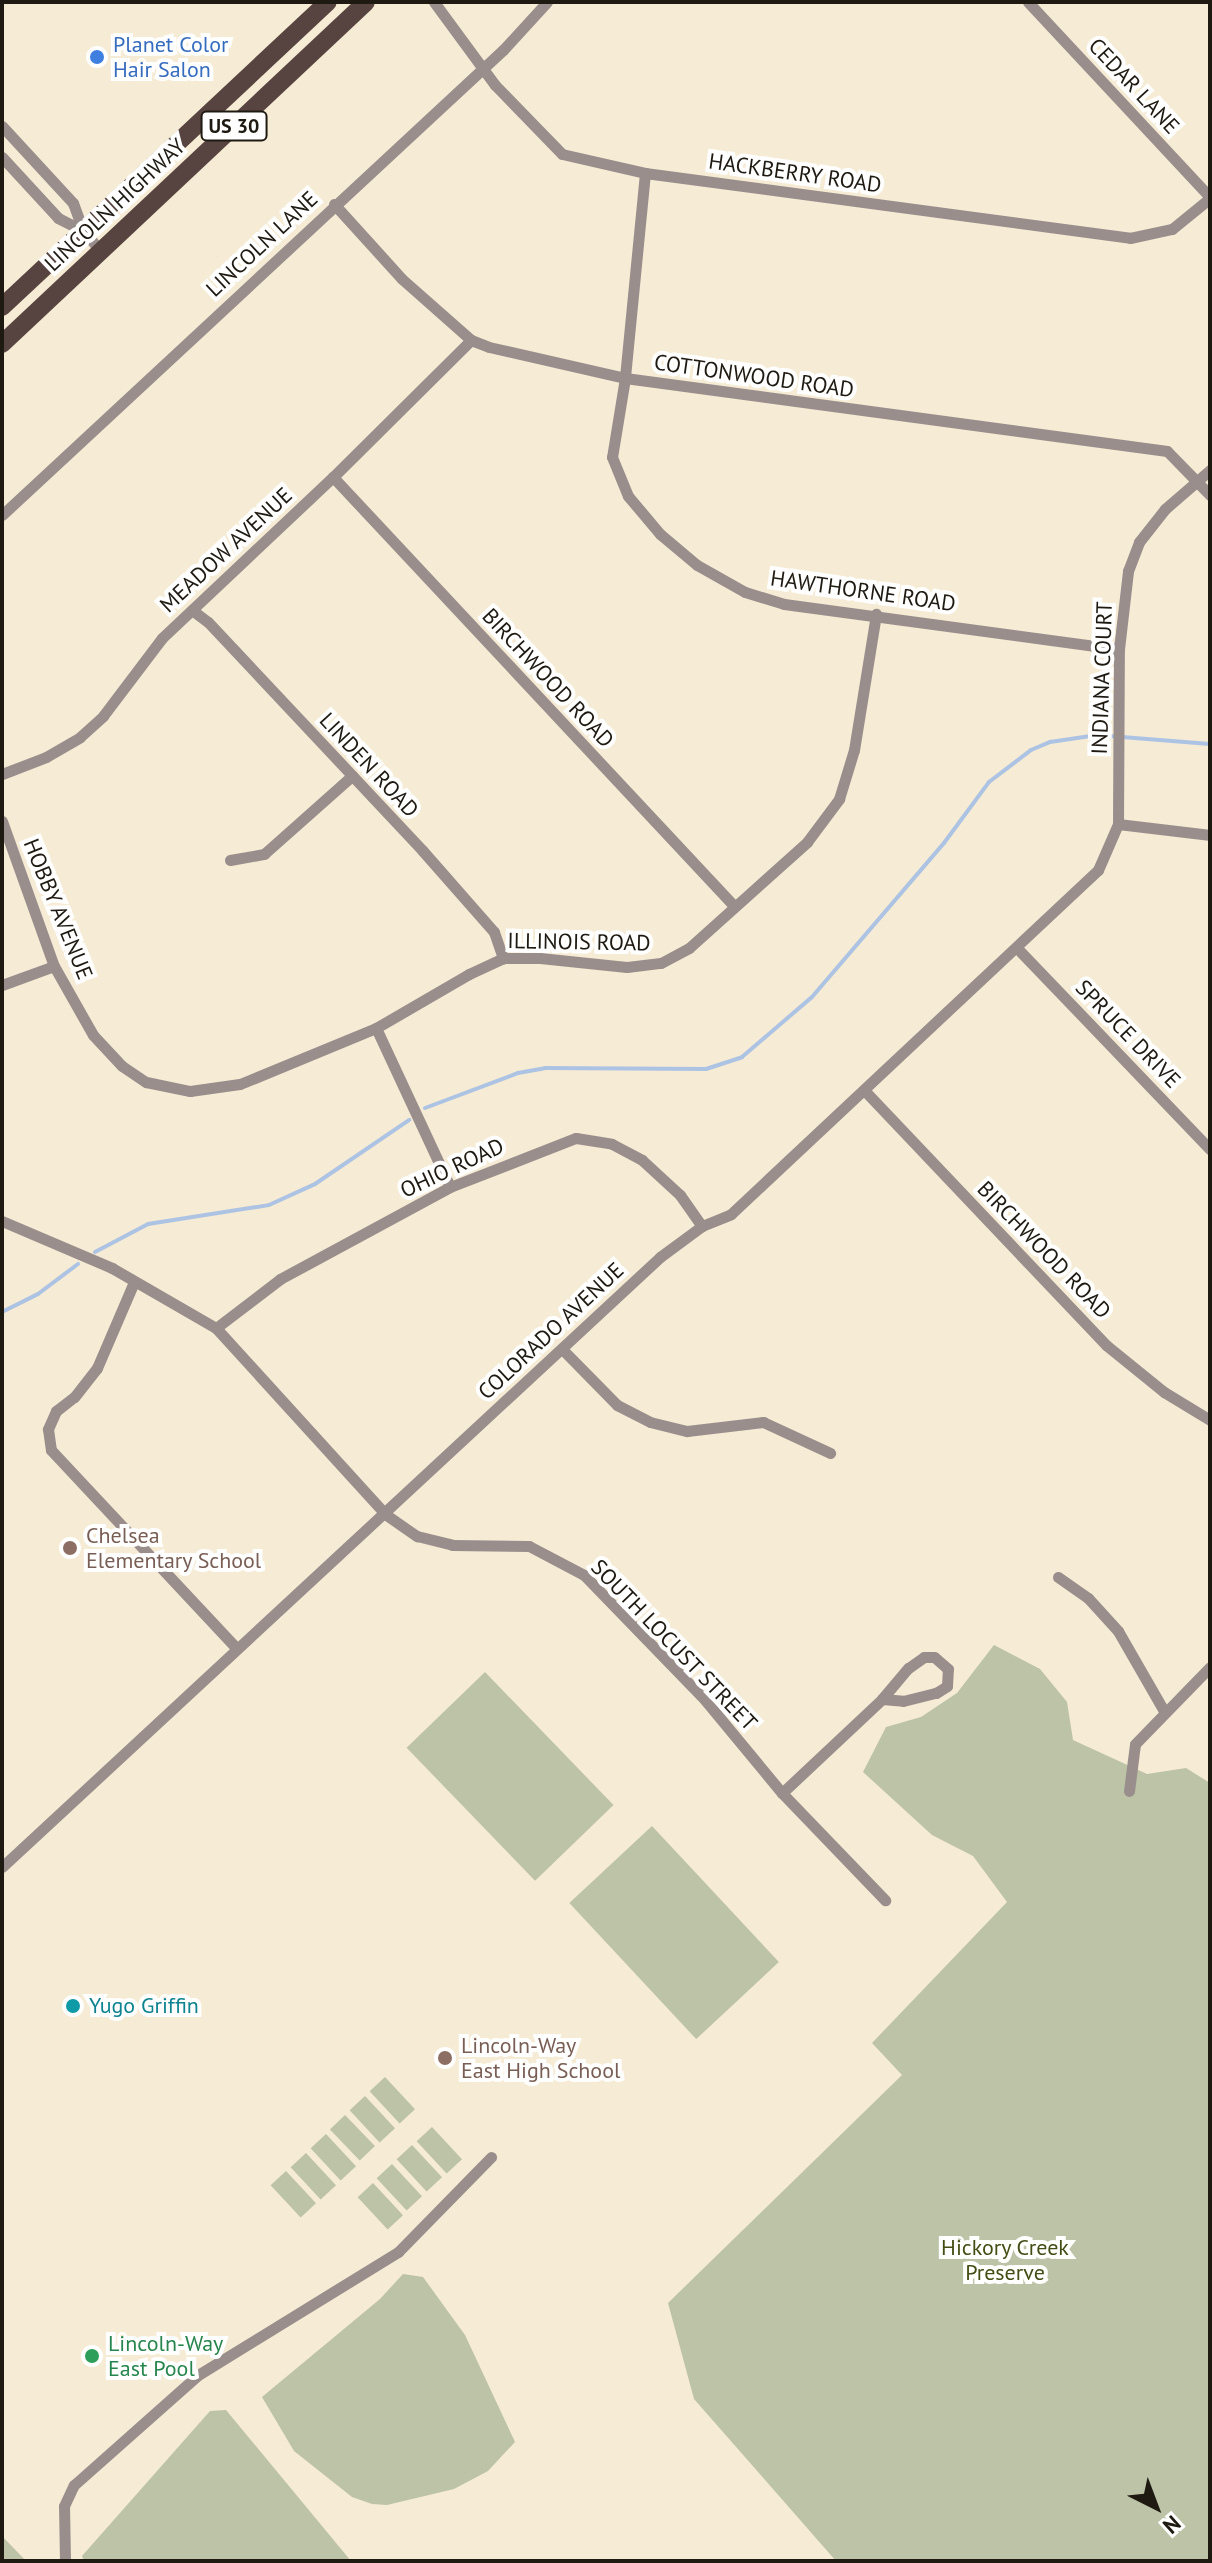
<!DOCTYPE html>
<html>
<head>
<meta charset="utf-8">
<style>
	body { margin:0 }
	#map { position:relative; width:1212px; height:2563px; overflow:hidden; background:#f6ebd4; font-family:"PT Sans",sans-serif }
	div>[style] { position:absolute }
	.green>* { inset:0; background:#bcc3a7; transform-origin:0 0 }
	.stream>* { height:4px; margin:-2px; padding:0 2px; transform-origin:2px; border-radius:2px; background:#adc3e3 }
	.minor>* { height:11px; margin:-5.5px; padding:0 5.5px; transform-origin:5.5px; border-radius:5.5px; background:#9a8e8c }
	.primary>* { height:18px; margin:-9px; padding:0 9px; transform-origin:9px; border-radius:9px; background:#574440 }
	.dots>* { width:22px; height:22px; translate:-50% -50%; box-sizing:border-box; border:4px solid #fff; border-radius:50% }
	span { translate:-50% -50%; white-space:nowrap; text-align:center; line-height:1.15; -webkit-text-stroke:8px #fff; paint-order:stroke }
	.shield-label span { padding:2px 6px; background:#fff; border:2px solid; border-radius:6px; -webkit-text-stroke-width:0 }
	.shield-label { font-size:20px; color:#1e1a12; font-weight:700 }
	.shop-label { font-size:22px; color:#366cbe }
	.left { translate:0 -50%; text-align:left }
	.street-label { font-size:22px; color:#1e1a12 }
	.education-label { font-size:22px; color:#785e54 }
	.culture-label { font-size:22px; color:#0d838f }
	.park-label { font-size:22px; color:#444e14 }
	.leisure-label { font-size:22px; color:#27864d }
	.frame { position:absolute; inset:0; border:4px solid #1e1a12; pointer-events:none }
	.north { position:absolute; left:1116px; top:2467px; width:80px; height:80px; -webkit-text-stroke:6px #fff; paint-order:stroke; rotate:138deg; font-size:22px; font-weight:700; line-height:32px; text-align:center; color:#1e1a12 }
	.north::after { content:''; display:block; margin:auto; width:28px; height:36px; background:#1e1a12; clip-path:polygon(50% 0,100% 100%,50% 72%,0 100%) }
</style>
</head>
<body>
<div id="map">
	<div class="green">
		<i style="clip-path:polygon(994px 1645px,1040px 1669px,1067px 1702px,1073px 1740px,1147px 1774px,1186px 1768px,1210px 1783px,1210px 2561px,836px 2561px,694px 2399px,668px 2303px,902px 2075px,872px 2043px,1007px 1902px,973px 1856px,932px 1835px,863px 1772px,886px 1727px,921px 1717px,957px 1693px)"></i>
		<i style="left:485px;top:1672px;width:185px;height:109px;rotate:46deg"></i>
		<i style="left:652px;top:1826px;width:186px;height:113px;rotate:47deg"></i>
		<i style="left:385px;top:2077px;width:44px;height:21px;rotate:47deg"></i>
		<i style="left:365px;top:2096px;width:44px;height:21px;rotate:47deg"></i>
		<i style="left:345px;top:2115px;width:43px;height:21px;rotate:46deg"></i>
		<i style="left:432px;top:2127px;width:44px;height:21px;rotate:47deg"></i>
		<i style="left:326px;top:2134px;width:44px;height:21px;rotate:47deg"></i>
		<i style="left:412px;top:2145px;width:44px;height:21px;rotate:47deg"></i>
		<i style="left:306px;top:2153px;width:44px;height:21px;rotate:47deg"></i>
		<i style="left:392px;top:2164px;width:44px;height:21px;rotate:47deg"></i>
		<i style="left:286px;top:2171px;width:44px;height:21px;rotate:47deg"></i>
		<i style="left:373px;top:2183px;width:44px;height:21px;rotate:47deg"></i>
		<i style="clip-path:polygon(403px 2274px,423px 2277px,465px 2335px,515px 2442px,488px 2471px,454px 2489px,387px 2505px,372px 2504px,352px 2497px,294px 2451px,262px 2397px,380px 2299px)"></i>
		<i style="clip-path:polygon(226px 2410px,351px 2561px,84px 2561px,82px 2556px,210px 2411px)"></i>
		<i style="clip-path:polygon(2px 2536px,26px 2561px,2px 2561px)"></i>
	</div>
	<div class="stream">
		<i style="left:425px;top:1108px;width:99px;rotate:-20.6deg"></i>
		<i style="left:518px;top:1073px;width:27px;rotate:-10deg"></i>
		<i style="left:545px;top:1068px;width:161px;rotate:0.4deg"></i>
		<i style="left:706px;top:1069px;width:38px;rotate:-18deg"></i>
		<i style="left:742px;top:1057px;width:92px;rotate:-40.6deg"></i>
		<i style="left:812px;top:997px;width:203px;rotate:-49.4deg"></i>
		<i style="left:944px;top:843px;width:76px;rotate:-53.6deg"></i>
		<i style="left:989px;top:782px;width:53px;rotate:-37.3deg"></i>
		<i style="left:1031px;top:750px;width:21px;rotate:-23deg"></i>
		<i style="left:1050px;top:742px;width:48px;rotate:-8.5deg"></i>
		<i style="left:1097px;top:735px;width:113px;rotate:4.6deg"></i>
		<i style="left:95px;top:1252px;width:60px;rotate:-27.8deg"></i>
		<i style="left:148px;top:1224px;width:122px;rotate:-8.9deg"></i>
		<i style="left:269px;top:1205px;width:51px;rotate:-24.5deg"></i>
		<i style="left:315px;top:1184px;width:114px;rotate:-34.2deg"></i>
		<i style="left:2px;top:1312px;width:40px;rotate:-26.6deg"></i>
		<i style="left:38px;top:1294px;width:50px;rotate:-36.9deg"></i>
	</div>
	<div class="minor">
		<i style="left:434px;top:2px;width:103px;rotate:53.7deg"></i>
		<i style="left:495px;top:85px;width:96px;rotate:45.8deg"></i>
		<i style="left:562px;top:154px;width:85px;rotate:12.9deg"></i>
		<i style="left:645px;top:173px;width:489px;rotate:7.6deg"></i>
		<i style="left:1130px;top:238px;width:43px;rotate:-12.1deg"></i>
		<i style="left:1172px;top:229px;width:49px;rotate:-39.2deg"></i>
		<i style="left:1028px;top:2px;width:267px;rotate:47deg"></i>
		<i style="left:2px;top:126px;width:105px;rotate:47.3deg"></i>
		<i style="left:73px;top:203px;width:30px;rotate:70deg"></i>
		<i style="left:2px;top:157px;width:83px;rotate:47.4deg"></i>
		<i style="left:58px;top:218px;width:28px;rotate:27deg"></i>
		<i style="left:83px;top:231px;width:27px;rotate:48deg"></i>
		<i style="left:645px;top:173px;width:206px;rotate:95.6deg"></i>
		<i style="left:625px;top:378px;width:80px;rotate:99.3deg"></i>
		<i style="left:612px;top:457px;width:42px;rotate:67.7deg"></i>
		<i style="left:628px;top:496px;width:50px;rotate:49.9deg"></i>
		<i style="left:660px;top:534px;width:48px;rotate:40deg"></i>
		<i style="left:697px;top:565px;width:55px;rotate:29.4deg"></i>
		<i style="left:745px;top:592px;width:41px;rotate:17.1deg"></i>
		<i style="left:784px;top:604px;width:338px;rotate:7.7deg"></i>
		<i style="left:334px;top:204px;width:101px;rotate:47.8deg"></i>
		<i style="left:402px;top:279px;width:92px;rotate:41.5deg"></i>
		<i style="left:471px;top:340px;width:19px;rotate:21deg"></i>
		<i style="left:489px;top:347px;width:139px;rotate:12.8deg"></i>
		<i style="left:625px;top:378px;width:547px;rotate:7.67deg"></i>
		<i style="left:1167px;top:451px;width:62px;rotate:45.7deg"></i>
		<i style="left:333px;top:477px;width:587px;rotate:46.93deg"></i>
		<i style="left:2px;top:515px;width:684px;rotate:-42.87deg"></i>
		<i style="left:503px;top:50px;width:65px;rotate:-47.5deg"></i>
		<i style="left:192px;top:610px;width:20px;rotate:37deg"></i>
		<i style="left:208px;top:622px;width:313px;rotate:46.8deg"></i>
		<i style="left:422px;top:850px;width:109px;rotate:48.7deg"></i>
		<i style="left:494px;top:932px;width:28px;rotate:71deg"></i>
		<i style="left:2px;top:774px;width:47px;rotate:-21.1deg"></i>
		<i style="left:46px;top:757px;width:39px;rotate:-30deg"></i>
		<i style="left:80px;top:737px;width:31px;rotate:-42deg"></i>
		<i style="left:103px;top:716px;width:98px;rotate:-52.9deg"></i>
		<i style="left:162px;top:638px;width:235px;rotate:-43.3deg"></i>
		<i style="left:333px;top:477px;width:194px;rotate:-44.8deg"></i>
		<i style="left:2px;top:821px;width:154px;rotate:70.3deg"></i>
		<i style="left:54px;top:966px;width:79px;rotate:60.5deg"></i>
		<i style="left:93px;top:1035px;width:42px;rotate:46.9deg"></i>
		<i style="left:122px;top:1066px;width:29px;rotate:34deg"></i>
		<i style="left:146px;top:1082px;width:45px;rotate:11.6deg"></i>
		<i style="left:190px;top:1091px;width:50px;rotate:-8deg"></i>
		<i style="left:240px;top:1084px;width:147px;rotate:-22.4deg"></i>
		<i style="left:376px;top:1028px;width:108px;rotate:-30.1deg"></i>
		<i style="left:469px;top:974px;width:38px;rotate:-25deg"></i>
		<i style="left:503px;top:958px;width:37px"></i>
		<i style="left:540px;top:958px;width:87px;rotate:5.9deg"></i>
		<i style="left:627px;top:967px;width:34px;rotate:-7deg"></i>
		<i style="left:661px;top:963px;width:32px;rotate:-28deg"></i>
		<i style="left:689px;top:948px;width:159px;rotate:-41.9deg"></i>
		<i style="left:807px;top:842px;width:54px;rotate:-53.3deg"></i>
		<i style="left:839px;top:799px;width:51px;rotate:-73deg"></i>
		<i style="left:854px;top:750px;width:138px;rotate:-80.8deg"></i>
		<i style="left:1118px;top:824px;width:93px;rotate:6.8deg"></i>
		<i style="left:230px;top:860px;width:35px;rotate:-10deg"></i>
		<i style="left:264px;top:854px;width:118px;rotate:-41.6deg"></i>
		<i style="left:1017px;top:948px;width:279px;rotate:46.2deg"></i>
		<i style="left:2px;top:985px;width:55px;rotate:-20.1deg"></i>
		<i style="left:376px;top:1028px;width:175px;rotate:65deg"></i>
		<i style="left:864px;top:1090px;width:352px;rotate:46.5deg"></i>
		<i style="left:1106px;top:1345px;width:75px;rotate:39deg"></i>
		<i style="left:1164px;top:1392px;width:54px;rotate:31.3deg"></i>
		<i style="left:2px;top:1221px;width:120px;rotate:23.1deg"></i>
		<i style="left:112px;top:1268px;width:120px;rotate:30deg"></i>
		<i style="left:216px;top:1328px;width:251px;rotate:47.7deg"></i>
		<i style="left:385px;top:1514px;width:39px;rotate:35deg"></i>
		<i style="left:417px;top:1536px;width:36px;rotate:14deg"></i>
		<i style="left:452px;top:1545px;width:77px;rotate:0.7deg"></i>
		<i style="left:529px;top:1546px;width:62px;rotate:27.8deg"></i>
		<i style="left:584px;top:1575px;width:174px;rotate:45.9deg"></i>
		<i style="left:705px;top:1700px;width:121px;rotate:50.4deg"></i>
		<i style="left:782px;top:1793px;width:149px;rotate:46.1deg"></i>
		<i style="left:134px;top:1282px;width:94px;rotate:113.3deg"></i>
		<i style="left:97px;top:1368px;width:37px;rotate:128deg"></i>
		<i style="left:74px;top:1397px;width:23px;rotate:142deg"></i>
		<i style="left:56px;top:1411px;width:20px;rotate:114deg"></i>
		<i style="left:48px;top:1429px;width:21px;rotate:82deg"></i>
		<i style="left:51px;top:1450px;width:271px;rotate:46.9deg"></i>
		<i style="left:216px;top:1328px;width:81px;rotate:-37.4deg"></i>
		<i style="left:280px;top:1279px;width:193px;rotate:-28.4deg"></i>
		<i style="left:450px;top:1187px;width:135px;rotate:-21.3deg"></i>
		<i style="left:576px;top:1138px;width:36px;rotate:9deg"></i>
		<i style="left:612px;top:1144px;width:34px;rotate:28deg"></i>
		<i style="left:642px;top:1160px;width:52px;rotate:42.6deg"></i>
		<i style="left:680px;top:1195px;width:38px;rotate:55deg"></i>
		<i style="left:562px;top:1349px;width:78px;rotate:45.5deg"></i>
		<i style="left:617px;top:1405px;width:37px;rotate:27deg"></i>
		<i style="left:650px;top:1422px;width:38px;rotate:14deg"></i>
		<i style="left:687px;top:1431px;width:77px;rotate:-6.8deg"></i>
		<i style="left:763px;top:1422px;width:74px;rotate:24.8deg"></i>
		<i style="left:1058px;top:1577px;width:37px;rotate:35deg"></i>
		<i style="left:1088px;top:1598px;width:45px;rotate:47.7deg"></i>
		<i style="left:1118px;top:1631px;width:92px;rotate:60.1deg"></i>
		<i style="left:1129px;top:1791px;width:47px;rotate:-82.7deg"></i>
		<i style="left:1135px;top:1744px;width:107px;rotate:-45.8deg"></i>
		<i style="left:782px;top:1793px;width:137px;rotate:-43.2deg"></i>
		<i style="left:882px;top:1699px;width:21px;rotate:5deg"></i>
		<i style="left:903px;top:1701px;width:34px;rotate:-14deg"></i>
		<i style="left:936px;top:1693px;width:13px;rotate:-32deg"></i>
		<i style="left:947px;top:1686px;width:17px;rotate:-87deg"></i>
		<i style="left:948px;top:1669px;width:18px;rotate:-139deg"></i>
		<i style="left:934px;top:1657px;width:10px;rotate:180deg"></i>
		<i style="left:924px;top:1657px;width:19px;rotate:145deg"></i>
		<i style="left:908px;top:1668px;width:40px;rotate:130deg"></i>
		<i style="left:2px;top:1867px;width:897px;rotate:-42.83deg"></i>
		<i style="left:660px;top:1257px;width:52px;rotate:-36.4deg"></i>
		<i style="left:702px;top:1226px;width:31px;rotate:-22deg"></i>
		<i style="left:731px;top:1214px;width:503px;rotate:-43.15deg"></i>
		<i style="left:1098px;top:870px;width:50px;rotate:-66.5deg"></i>
		<i style="left:1118px;top:824px;width:175px;rotate:-89.7deg"></i>
		<i style="left:1119px;top:649px;width:79px;rotate:-83.4deg"></i>
		<i style="left:1128px;top:571px;width:31px;rotate:-69deg"></i>
		<i style="left:1139px;top:542px;width:42px;rotate:-51.8deg"></i>
		<i style="left:1165px;top:509px;width:60px;rotate:-40.9deg"></i>
		<i style="left:65px;top:2561px;width:55px;rotate:-91deg"></i>
		<i style="left:64px;top:2506px;width:23px;rotate:-65deg"></i>
		<i style="left:74px;top:2485px;width:166px;rotate:-41.6deg"></i>
		<i style="left:198px;top:2375px;width:235px;rotate:-31.6deg"></i>
		<i style="left:398px;top:2252px;width:133px;rotate:-45.6deg"></i>
	</div>
	<div class="primary">
		<i style="left:2px;top:307px;width:446px;rotate:-43.1deg"></i>
		<i style="left:2px;top:344px;width:499px;rotate:-43.2deg"></i>
	</div>
	<div class="dots">
		<i style="left:97px;top:57px;background:#3f7fe0"></i>
		<i style="left:70px;top:1548px;background:#8d6e63"></i>
		<i style="left:73px;top:2006px;background:#0f9aa8"></i>
		<i style="left:445px;top:2058px;background:#8d6e63"></i>
		<i style="left:92px;top:2356px;background:#2e9e5b"></i>
	</div>
	<div class="shield-label">
		<span style="left:234px;top:126px">US 30</span>
	</div>
	<div class="shop-label">
		<span class="left" style="left:113px;top:57px">Planet Color<br>Hair Salon</span>
	</div>
	<div class="street-label">
		<span style="left:1134px;top:86px;rotate:47deg">CEDAR LANE</span>
		<span style="left:795px;top:173px;rotate:8deg">HACKBERRY ROAD</span>
		<span style="left:115px;top:205px;rotate:-43deg">LINCOLN HIGHWAY</span>
		<span style="left:262px;top:244px;rotate:-43deg">LINCOLN LANE</span>
		<span style="left:754px;top:376px;rotate:8deg">COTTONWOOD ROAD</span>
		<span style="left:226px;top:550px;rotate:-43deg">MEADOW AVENUE</span>
		<span style="left:863px;top:591px;rotate:8deg">HAWTHORNE ROAD</span>
		<span style="left:548px;top:678px;rotate:47deg">BIRCHWOOD ROAD</span>
		<span style="left:1102px;top:678px;rotate:-88deg">INDIANA COURT</span>
		<span style="left:369px;top:765px;rotate:47deg">LINDEN ROAD</span>
		<span style="left:58px;top:909px;rotate:68deg">HOBBY AVENUE</span>
		<span style="left:579px;top:942px;rotate:1deg">ILLINOIS ROAD</span>
		<span style="left:1128px;top:1034px;rotate:46deg">SPRUCE DRIVE</span>
		<span style="left:452px;top:1168px;rotate:-25deg">OHIO ROAD</span>
		<span style="left:1044px;top:1250px;rotate:46deg">BIRCHWOOD ROAD</span>
		<span style="left:551px;top:1331px;rotate:-43deg">COLORADO AVENUE</span>
		<span style="left:674px;top:1645px;rotate:46deg">SOUTH LOCUST STREET</span>
	</div>
	<div class="education-label">
		<span class="left" style="left:86px;top:1548px">Chelsea<br>Elementary School</span>
		<span class="left" style="left:461px;top:2058px">Lincoln-Way<br>East High School</span>
	</div>
	<div class="culture-label">
		<span class="left" style="left:89px;top:2006px">Yugo Griffin</span>
	</div>
	<div class="park-label">
		<span style="left:1005px;top:2260px">Hickory Creek<br>Preserve</span>
	</div>
	<div class="leisure-label">
		<span class="left" style="left:108px;top:2356px">Lincoln-Way<br>East Pool</span>
	</div>
	<div class="frame"></div>
	<div class="north">N</div>
</div>
</body>
</html>
